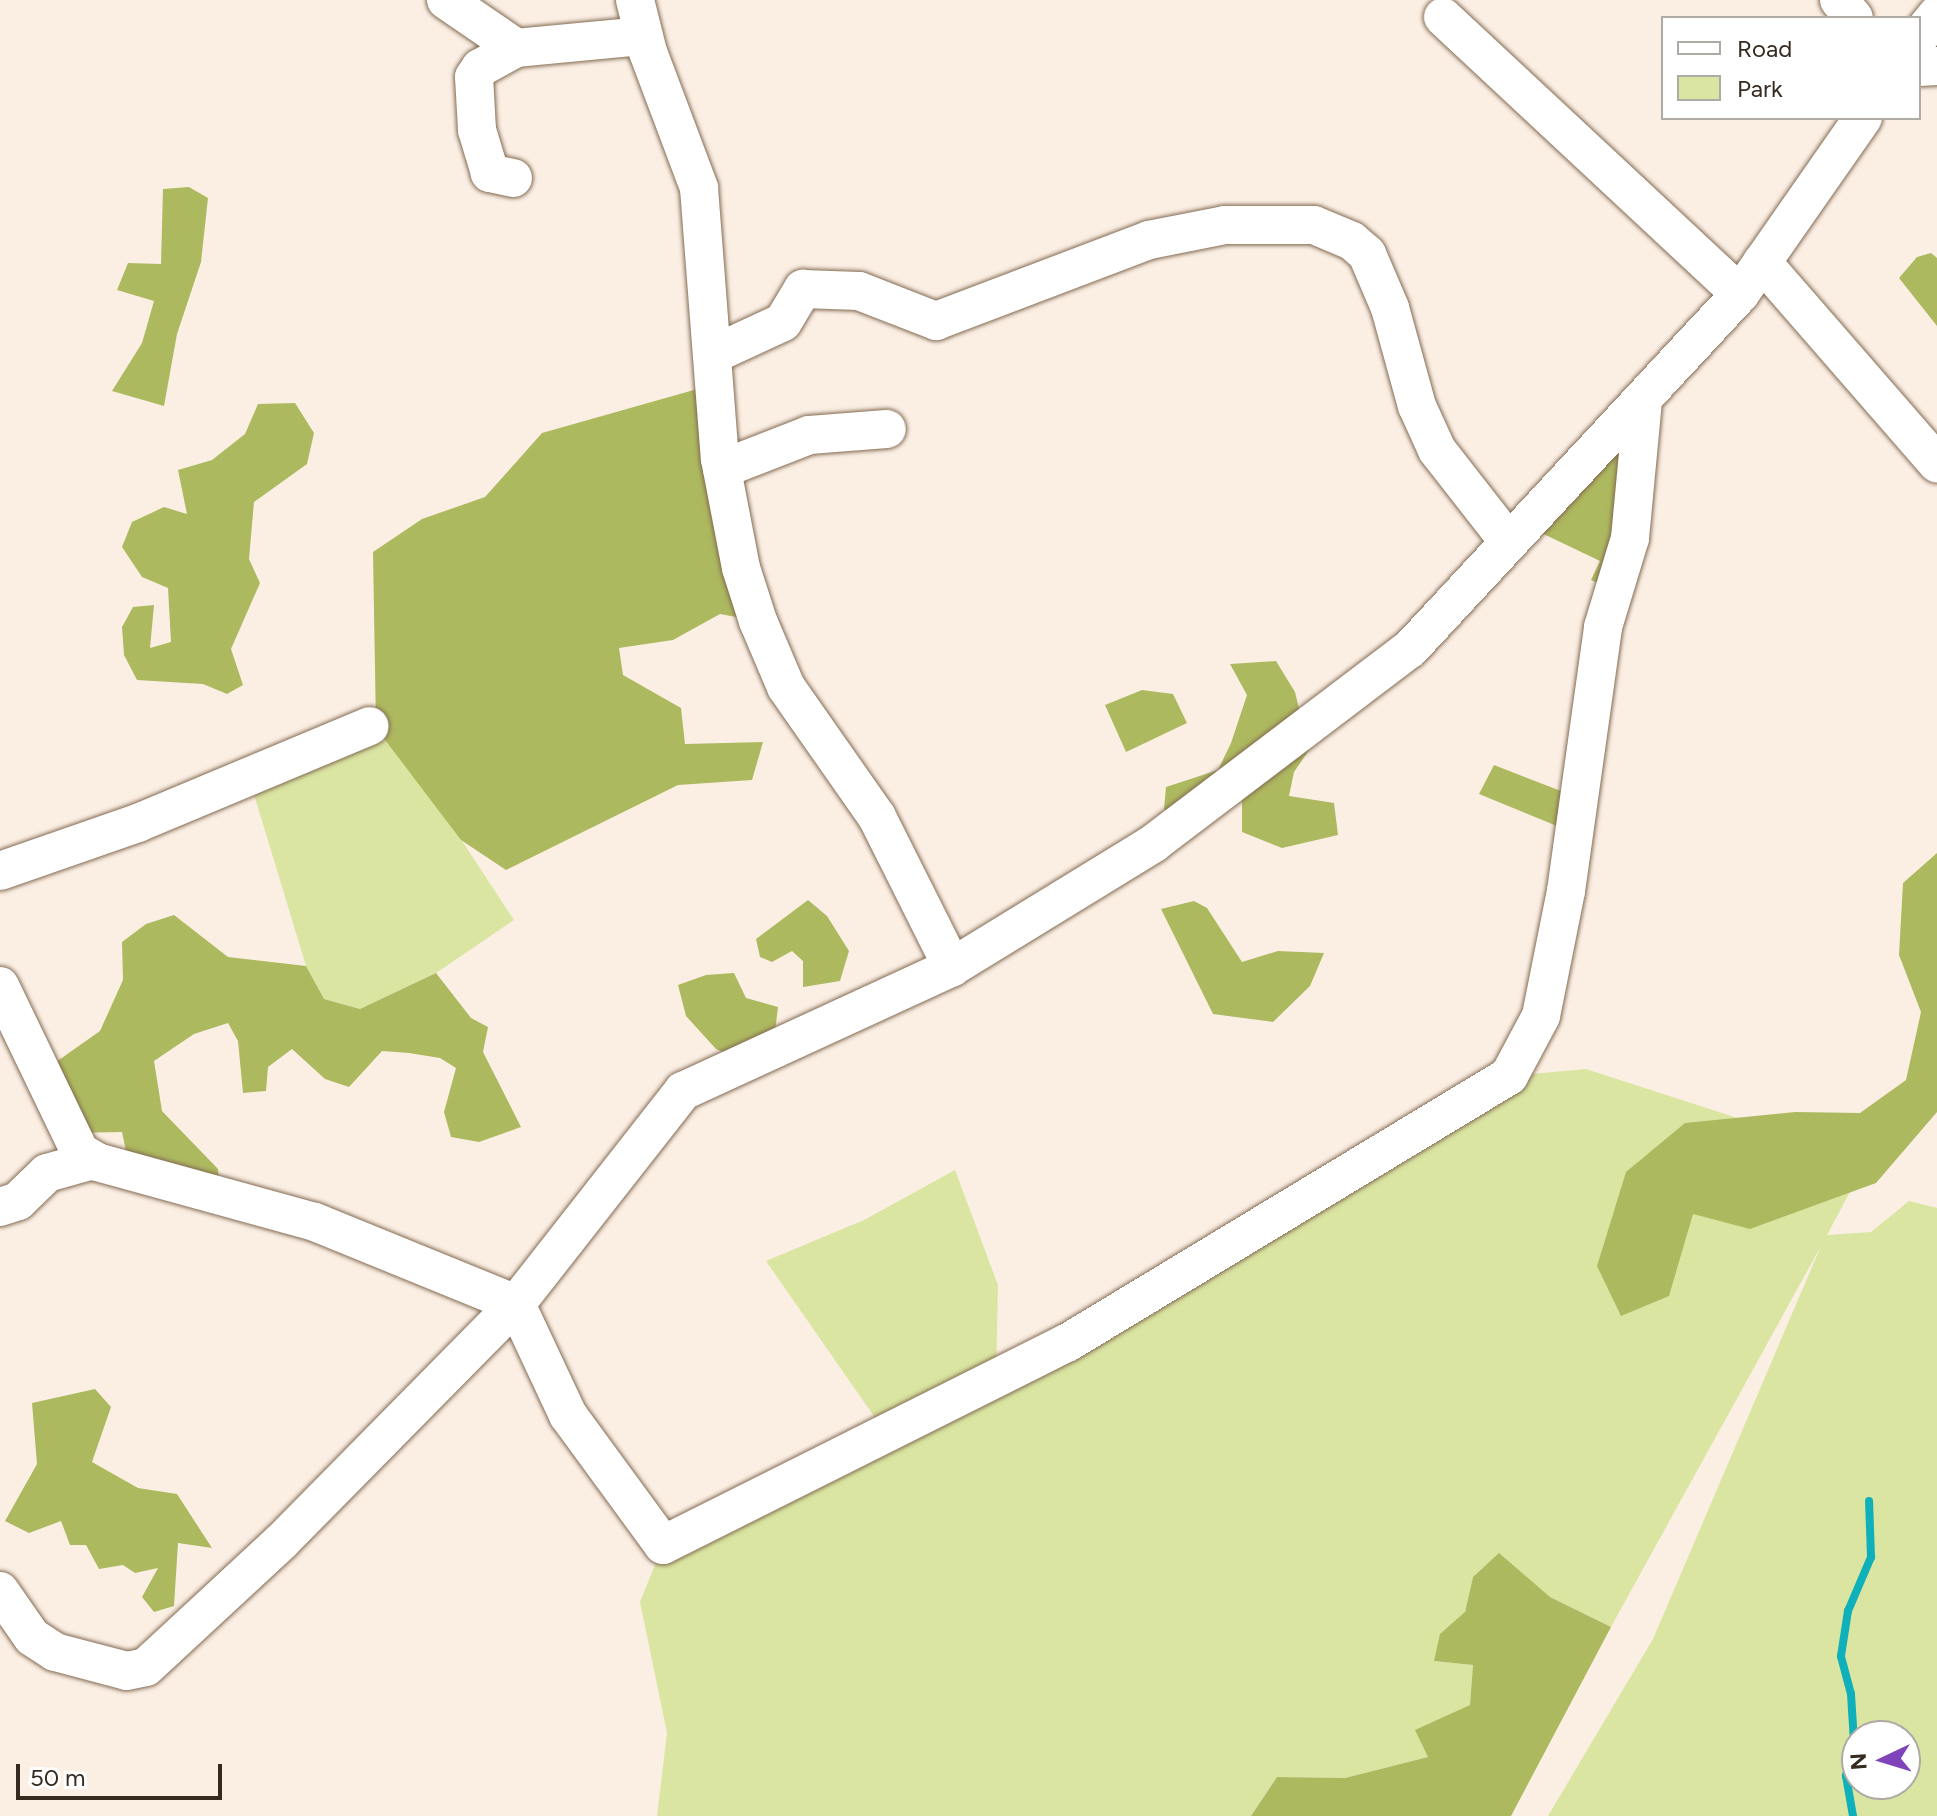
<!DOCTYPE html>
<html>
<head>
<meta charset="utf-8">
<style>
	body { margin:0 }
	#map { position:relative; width:1937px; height:1816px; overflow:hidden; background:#fbefe4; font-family:Figtree,sans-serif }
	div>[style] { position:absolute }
	.green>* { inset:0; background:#dae5a2 }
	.forest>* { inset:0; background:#adb95f }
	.stream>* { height:8px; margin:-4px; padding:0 4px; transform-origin:4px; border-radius:4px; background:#0fb0ba }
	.roads { filter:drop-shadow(0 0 2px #836b52) drop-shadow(0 0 2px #836b52) }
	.minor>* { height:38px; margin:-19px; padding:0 19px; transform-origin:19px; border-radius:19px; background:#fff }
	span { translate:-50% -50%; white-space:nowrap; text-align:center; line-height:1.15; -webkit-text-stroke:8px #fff; paint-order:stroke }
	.legend { position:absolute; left:1661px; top:16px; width:260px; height:104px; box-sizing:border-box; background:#fff; border:2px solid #aeaaa5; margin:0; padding:10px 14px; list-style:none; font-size:24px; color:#352a1f }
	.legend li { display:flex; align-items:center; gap:16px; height:40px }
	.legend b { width:40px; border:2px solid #aeaaa5 }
	.north { position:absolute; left:1841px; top:1720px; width:80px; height:80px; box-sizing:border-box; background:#fff; border:2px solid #aeaaa5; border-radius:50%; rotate:266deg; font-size:22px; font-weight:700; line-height:32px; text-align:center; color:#352a1f }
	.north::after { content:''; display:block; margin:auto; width:28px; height:36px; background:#8044ba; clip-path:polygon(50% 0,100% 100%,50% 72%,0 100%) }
	.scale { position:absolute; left:16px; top:1764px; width:206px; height:36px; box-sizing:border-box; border:4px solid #352a1f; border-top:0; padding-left:10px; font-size:24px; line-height:28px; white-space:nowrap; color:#352a1f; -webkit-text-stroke:6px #fff; paint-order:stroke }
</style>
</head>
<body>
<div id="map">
	<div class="green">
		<i style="clip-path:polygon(376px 728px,443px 812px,514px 920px,436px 973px,360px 1009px,324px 999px,306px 966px,246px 768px)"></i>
		<i style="clip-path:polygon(evenodd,1586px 1069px,1867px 1160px,1827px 1235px,1871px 1232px,1909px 1201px,1937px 1208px,1937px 1816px,1548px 1816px,1653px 1639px,1821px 1246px,1611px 1627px,1550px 1597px,1499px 1554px,1473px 1577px,1465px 1612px,1435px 1661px,1473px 1665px,1470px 1706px,1428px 1757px,1345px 1778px,1277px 1777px,1251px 1816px,657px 1816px,667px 1733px,640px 1602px,663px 1545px,887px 1435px,766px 1261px,864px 1220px,955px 1170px,998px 1285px,996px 1378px,1509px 1076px,1586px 1069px,1857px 1736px,1905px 1736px,1905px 1784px,1857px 1784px,1857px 1736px)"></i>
	</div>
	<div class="forest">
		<i style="clip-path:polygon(189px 187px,208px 198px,201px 262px,177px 334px,164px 406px,112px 391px,142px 343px,154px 301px,117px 290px,128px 263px,161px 264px,163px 189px)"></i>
		<i style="clip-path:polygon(1931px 253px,1937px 258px,1937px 326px,1899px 278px,1917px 257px)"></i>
		<i style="clip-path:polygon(715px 384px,758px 621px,720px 614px,673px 640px,619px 648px,623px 675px,681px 708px,685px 744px,763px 742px,752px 780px,678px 785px,506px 870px,461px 840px,376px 728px,373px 552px,422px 519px,485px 497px,542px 433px)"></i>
		<i style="clip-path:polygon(295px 403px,314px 433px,307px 464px,254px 502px,249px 559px,260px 583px,231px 649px,243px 685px,227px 694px,203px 684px,137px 680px,124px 655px,122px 627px,133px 607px,154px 605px,150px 648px,171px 642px,168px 588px,142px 577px,122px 547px,132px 522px,164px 507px,187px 514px,178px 470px,212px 460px,245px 434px,258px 404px)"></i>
		<i style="clip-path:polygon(1627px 430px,1614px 590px,1591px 580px,1600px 561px,1531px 528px)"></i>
		<i style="clip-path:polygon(1276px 661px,1295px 692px,1309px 750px,1294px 772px,1289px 796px,1334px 803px,1338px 835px,1282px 848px,1242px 832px,1242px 791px,1203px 823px,1164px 809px,1166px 787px,1218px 770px,1231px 743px,1247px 695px,1230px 664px)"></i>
		<i style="clip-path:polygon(1142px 690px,1173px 694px,1187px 723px,1126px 752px,1105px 705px)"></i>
		<i style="clip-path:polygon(1494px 765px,1579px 798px,1574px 833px,1479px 794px)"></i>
		<i style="clip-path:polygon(1937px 853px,1937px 1112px,1876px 1183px,1750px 1229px,1693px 1214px,1669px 1296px,1621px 1316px,1597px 1266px,1626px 1172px,1685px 1123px,1795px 1112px,1860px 1113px,1906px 1080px,1921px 1012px,1899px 955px,1903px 883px)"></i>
		<i style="clip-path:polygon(808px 900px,827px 916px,849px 951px,840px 981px,803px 987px,803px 961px,792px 951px,772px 962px,760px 957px,756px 939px)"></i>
		<i style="clip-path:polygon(1194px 901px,1207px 908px,1242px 962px,1278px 951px,1324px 953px,1310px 986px,1273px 1022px,1213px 1014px,1161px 909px)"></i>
		<i style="clip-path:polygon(174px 915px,228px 957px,306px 966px,324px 999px,360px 1009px,436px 973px,471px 1018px,488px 1027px,483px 1052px,521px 1127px,479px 1142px,451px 1137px,444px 1112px,456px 1068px,440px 1058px,409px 1053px,382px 1051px,349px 1087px,325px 1079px,292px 1049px,268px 1067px,266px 1091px,243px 1093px,238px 1041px,228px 1023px,194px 1034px,154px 1061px,162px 1111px,218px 1169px,219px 1180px,128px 1161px,122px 1132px,69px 1133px,56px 1062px,100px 1031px,123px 980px,122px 942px,146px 924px)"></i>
		<i style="clip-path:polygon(734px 973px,746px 998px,778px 1007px,775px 1032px,748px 1063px,716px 1049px,686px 1016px,678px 985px,706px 975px)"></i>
		<i style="clip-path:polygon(95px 1389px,111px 1407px,92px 1462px,138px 1488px,177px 1494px,212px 1548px,178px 1543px,174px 1606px,154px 1612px,142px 1597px,158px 1568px,135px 1573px,123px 1565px,99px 1569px,86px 1545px,70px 1545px,61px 1521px,29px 1533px,5px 1521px,37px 1464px,32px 1403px)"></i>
		<i style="clip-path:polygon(1499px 1553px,1550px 1597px,1611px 1627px,1511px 1816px,1251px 1816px,1277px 1777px,1345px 1778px,1428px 1757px,1415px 1730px,1470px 1705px,1473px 1665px,1434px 1661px,1440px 1634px,1465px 1612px,1473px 1577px)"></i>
	</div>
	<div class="stream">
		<i style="left:1853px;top:1816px;width:41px;rotate:-99.9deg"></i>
		<i style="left:1846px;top:1776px;width:35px;rotate:-77deg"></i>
		<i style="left:1854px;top:1742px;width:48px;rotate:-93.6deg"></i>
		<i style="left:1851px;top:1694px;width:39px;rotate:-105deg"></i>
		<i style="left:1841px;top:1656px;width:46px;rotate:-81.2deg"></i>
		<i style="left:1848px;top:1611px;width:59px;rotate:-66.9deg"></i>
		<i style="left:1871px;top:1557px;width:56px;rotate:-92deg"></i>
	</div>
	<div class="roads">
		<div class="minor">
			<i style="left:446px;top:0;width:85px;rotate:34.4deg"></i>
			<i style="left:635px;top:0;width:54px;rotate:76deg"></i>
			<i style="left:648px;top:52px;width:145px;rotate:69.4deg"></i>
			<i style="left:699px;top:188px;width:272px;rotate:85.6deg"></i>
			<i style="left:720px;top:459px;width:111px;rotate:79.1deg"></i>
			<i style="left:741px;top:568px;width:56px;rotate:72.2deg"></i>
			<i style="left:758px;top:621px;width:72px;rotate:67deg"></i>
			<i style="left:786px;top:687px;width:159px;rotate:55deg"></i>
			<i style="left:877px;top:817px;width:168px;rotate:63.4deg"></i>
			<i style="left:1839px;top:0;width:23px;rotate:50deg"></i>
			<i style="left:1443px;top:17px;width:406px;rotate:43deg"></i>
			<i style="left:1919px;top:37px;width:28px;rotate:-51deg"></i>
			<i style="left:1919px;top:67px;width:18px;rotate:-3deg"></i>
			<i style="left:513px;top:178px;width:24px;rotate:-168deg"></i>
			<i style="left:490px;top:173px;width:45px;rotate:-106.8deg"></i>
			<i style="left:477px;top:130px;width:53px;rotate:-93.2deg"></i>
			<i style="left:474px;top:77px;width:11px;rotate:-56deg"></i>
			<i style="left:480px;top:68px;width:41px;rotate:-29.1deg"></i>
			<i style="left:516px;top:48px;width:128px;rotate:-5.4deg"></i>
			<i style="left:1762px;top:262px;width:267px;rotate:49deg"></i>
			<i style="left:712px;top:355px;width:78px;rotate:-24.9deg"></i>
			<i style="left:783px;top:322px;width:39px;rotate:-59deg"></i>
			<i style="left:803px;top:289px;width:56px;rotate:2deg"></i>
			<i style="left:859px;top:291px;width:83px;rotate:21.3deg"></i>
			<i style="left:936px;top:321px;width:228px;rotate:-20.8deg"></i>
			<i style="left:1149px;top:240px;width:77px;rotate:-11.2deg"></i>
			<i style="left:1225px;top:225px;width:89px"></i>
			<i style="left:1314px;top:225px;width:41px;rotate:22.8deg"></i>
			<i style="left:1352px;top:241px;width:20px;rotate:41deg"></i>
			<i style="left:1367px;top:254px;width:59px;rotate:66.9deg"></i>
			<i style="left:1390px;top:308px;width:102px;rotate:74.6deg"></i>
			<i style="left:1417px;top:406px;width:48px;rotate:65.6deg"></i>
			<i style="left:1437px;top:450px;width:115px;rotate:52deg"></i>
			<i style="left:722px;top:469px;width:93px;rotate:-21.3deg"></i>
			<i style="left:809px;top:435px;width:78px;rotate:-4.4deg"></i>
			<i style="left:0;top:871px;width:146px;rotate:-19.2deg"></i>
			<i style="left:138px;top:823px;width:251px;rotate:-22.7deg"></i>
			<i style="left:0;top:986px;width:184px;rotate:64.3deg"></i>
			<i style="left:80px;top:1152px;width:20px;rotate:30deg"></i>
			<i style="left:97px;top:1162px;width:226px;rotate:15.4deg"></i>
			<i style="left:315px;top:1222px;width:217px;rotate:22.2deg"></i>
			<i style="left:516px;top:1304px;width:123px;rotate:64.9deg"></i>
			<i style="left:568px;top:1415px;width:161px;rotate:53.8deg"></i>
			<i style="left:663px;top:1545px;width:452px;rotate:-26.6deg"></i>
			<i style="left:1067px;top:1343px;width:516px;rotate:-31.14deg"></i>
			<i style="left:1509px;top:1076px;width:68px;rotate:-61.9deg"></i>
			<i style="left:1541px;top:1016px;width:127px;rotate:-78.7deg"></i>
			<i style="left:1566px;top:891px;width:267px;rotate:-82deg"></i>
			<i style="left:1603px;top:627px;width:93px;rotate:-73.1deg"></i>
			<i style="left:1630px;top:538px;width:138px;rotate:-84.6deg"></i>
			<i style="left:0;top:1207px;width:19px;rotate:-18deg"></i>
			<i style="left:18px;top:1201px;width:40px;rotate:-44deg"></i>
			<i style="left:47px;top:1173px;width:48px;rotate:-15.8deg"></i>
			<i style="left:0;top:1591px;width:56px;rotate:55.2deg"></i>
			<i style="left:32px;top:1637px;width:27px;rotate:33deg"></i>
			<i style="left:55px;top:1652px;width:74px;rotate:14.8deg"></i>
			<i style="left:127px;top:1671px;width:19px;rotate:-12deg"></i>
			<i style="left:146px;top:1667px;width:185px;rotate:-42.8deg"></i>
			<i style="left:282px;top:1541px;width:333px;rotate:-45.4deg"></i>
			<i style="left:516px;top:1304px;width:271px;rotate:-51.9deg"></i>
			<i style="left:683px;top:1091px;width:296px;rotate:-24.7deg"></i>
			<i style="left:952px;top:967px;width:237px;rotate:-31.5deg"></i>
			<i style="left:1154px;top:843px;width:321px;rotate:-37.2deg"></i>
			<i style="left:1410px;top:649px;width:485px;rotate:-47.1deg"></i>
			<i style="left:1740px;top:294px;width:215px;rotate:-55.1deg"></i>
		</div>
	</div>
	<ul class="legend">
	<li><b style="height:10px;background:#fff"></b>Road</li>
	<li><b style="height:22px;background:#dae5a2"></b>Park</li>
	</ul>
	<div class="north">N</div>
	<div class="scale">50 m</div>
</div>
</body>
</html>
